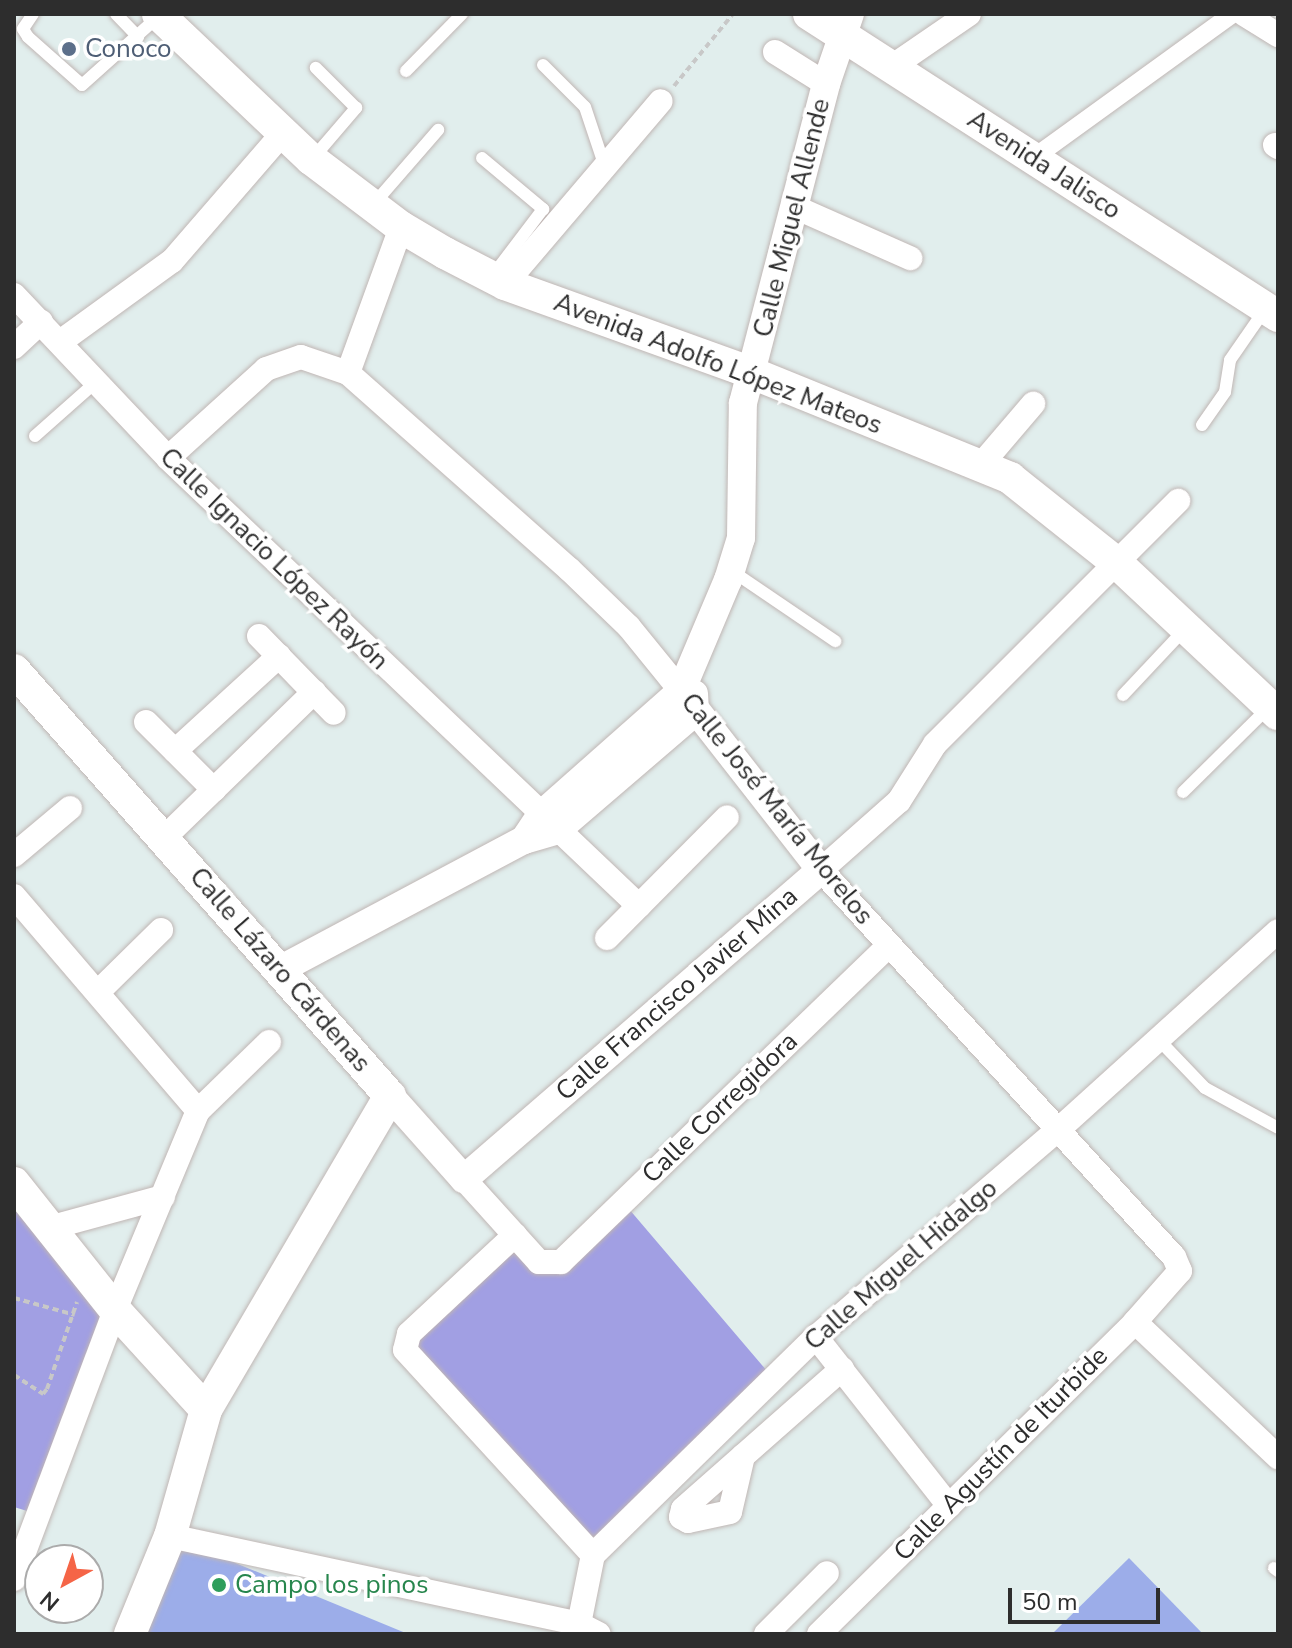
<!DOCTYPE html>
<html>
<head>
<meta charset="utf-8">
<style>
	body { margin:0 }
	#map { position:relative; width:1292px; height:1648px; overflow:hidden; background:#e1eeed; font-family:"Nunito Sans",sans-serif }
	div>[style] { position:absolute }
	.green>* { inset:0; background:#a19fe3 }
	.pitch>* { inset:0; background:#9cade9 }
	.path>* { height:4px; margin-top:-2px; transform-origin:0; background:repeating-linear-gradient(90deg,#c8c8c8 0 6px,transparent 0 10px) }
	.roads { filter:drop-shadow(0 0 2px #c0b6b4) drop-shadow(0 0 2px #c0b6b4) }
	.service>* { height:12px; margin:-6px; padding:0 6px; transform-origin:6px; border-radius:6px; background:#fff }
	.pedestrian>* { height:18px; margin:-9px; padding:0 9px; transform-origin:9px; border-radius:9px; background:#fff }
	.minor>* { height:24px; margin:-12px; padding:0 12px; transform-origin:12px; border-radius:12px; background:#fff }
	.tertiary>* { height:28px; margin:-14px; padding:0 14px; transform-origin:14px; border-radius:14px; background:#fff }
	.secondary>* { height:32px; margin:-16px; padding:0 16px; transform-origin:16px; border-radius:16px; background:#fff }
	.dots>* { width:22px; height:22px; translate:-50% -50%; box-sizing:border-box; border:4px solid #fff; border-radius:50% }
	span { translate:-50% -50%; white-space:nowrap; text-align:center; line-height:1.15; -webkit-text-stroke:7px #fff; paint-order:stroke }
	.service-label { font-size:26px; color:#4e5e75 }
	.left { translate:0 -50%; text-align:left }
	.street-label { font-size:26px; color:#2d2d2d }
	.leisure-label { font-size:26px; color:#27864d }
	.frame { position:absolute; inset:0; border:16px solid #2d2d2d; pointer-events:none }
	.north { position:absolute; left:24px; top:1544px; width:80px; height:80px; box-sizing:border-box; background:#fff; border:2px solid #ababab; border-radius:50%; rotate:220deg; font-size:22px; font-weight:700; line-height:32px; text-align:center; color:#2d2d2d }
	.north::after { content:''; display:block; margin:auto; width:28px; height:36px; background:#f56547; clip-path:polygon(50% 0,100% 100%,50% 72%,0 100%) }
	.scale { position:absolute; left:1008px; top:1588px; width:152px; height:36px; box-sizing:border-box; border:4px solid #2d2d2d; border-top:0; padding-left:10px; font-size:24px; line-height:28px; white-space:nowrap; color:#2d2d2d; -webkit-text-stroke:6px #fff; paint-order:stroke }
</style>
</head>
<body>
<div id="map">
	<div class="green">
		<i style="clip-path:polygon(14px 1183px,115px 1310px,37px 1514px,14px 1507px)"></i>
		<i style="clip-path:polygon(623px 1202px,773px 1378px,593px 1555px,404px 1344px,515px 1235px,549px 1266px)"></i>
	</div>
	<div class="pitch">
		<i style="clip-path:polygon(170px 1536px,408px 1634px,130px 1634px)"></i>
		<i style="clip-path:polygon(1129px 1558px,1203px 1634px,1052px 1634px)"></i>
	</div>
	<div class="path">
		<i style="left:674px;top:86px;width:93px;rotate:-50.7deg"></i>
		<i style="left:14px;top:1298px;width:63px;rotate:15.6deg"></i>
		<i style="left:14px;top:1375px;width:35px;rotate:33deg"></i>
		<i style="left:43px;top:1394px;width:6px;rotate:-51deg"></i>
		<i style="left:47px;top:1389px;width:92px;rotate:-71deg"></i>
	</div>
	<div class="roads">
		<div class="service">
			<i style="left:33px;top:14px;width:18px;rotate:124deg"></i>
			<i style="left:23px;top:29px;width:9px;rotate:58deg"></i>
			<i style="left:28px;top:37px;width:72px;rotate:41.6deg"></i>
			<i style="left:82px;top:85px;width:103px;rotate:-41.9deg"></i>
			<i style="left:116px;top:14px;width:32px;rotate:46deg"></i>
			<i style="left:543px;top:65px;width:59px;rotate:45deg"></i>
			<i style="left:585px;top:107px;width:60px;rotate:71.6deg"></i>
			<i style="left:406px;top:71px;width:80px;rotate:-45.5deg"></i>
			<i style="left:314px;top:157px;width:65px;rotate:-49.4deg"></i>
			<i style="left:356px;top:108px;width:57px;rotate:-135deg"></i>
			<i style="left:482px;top:158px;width:80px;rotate:39.9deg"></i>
			<i style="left:543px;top:209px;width:83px;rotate:127.1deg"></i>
			<i style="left:372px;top:206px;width:101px;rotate:-49deg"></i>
			<i style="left:1202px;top:425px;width:40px;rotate:-55.1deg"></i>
			<i style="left:1225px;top:392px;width:32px;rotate:-81deg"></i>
			<i style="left:1230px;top:360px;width:63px;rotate:-55.3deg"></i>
			<i style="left:35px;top:436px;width:83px;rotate:-41.6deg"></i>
			<i style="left:732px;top:571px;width:125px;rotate:34.2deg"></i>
			<i style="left:1123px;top:695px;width:89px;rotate:-46.8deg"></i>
			<i style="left:1183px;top:792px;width:121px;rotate:-44.7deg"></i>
			<i style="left:1158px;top:1039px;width:68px;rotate:46.2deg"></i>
			<i style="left:1205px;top:1088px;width:83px;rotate:28.7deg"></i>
			<i style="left:1274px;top:1568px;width:5px;rotate:37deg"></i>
		</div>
		<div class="pedestrian">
			<i style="left:1032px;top:159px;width:247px;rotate:-35.9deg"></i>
		</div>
		<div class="minor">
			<i style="left:1244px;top:14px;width:40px;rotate:32deg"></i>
			<i style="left:775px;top:52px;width:60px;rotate:32.1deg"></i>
			<i style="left:893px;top:66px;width:92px;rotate:-34.4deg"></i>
			<i style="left:1275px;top:145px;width:4px;rotate:34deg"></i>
			<i style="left:797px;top:208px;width:124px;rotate:23.9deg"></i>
			<i style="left:505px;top:284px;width:240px;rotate:-49.6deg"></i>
			<i style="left:14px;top:295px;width:224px;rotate:46.6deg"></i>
			<i style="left:168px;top:458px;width:650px;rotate:43.57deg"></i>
			<i style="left:60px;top:342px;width:138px;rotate:-35.9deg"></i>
			<i style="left:172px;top:261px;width:168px;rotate:-49.1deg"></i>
			<i style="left:14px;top:347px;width:37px;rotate:-43deg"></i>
			<i style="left:348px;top:373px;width:155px;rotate:-70deg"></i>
			<i style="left:168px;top:458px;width:132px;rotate:-42.2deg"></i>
			<i style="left:266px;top:369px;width:37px;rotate:-19deg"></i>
			<i style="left:301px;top:357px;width:50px;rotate:18.8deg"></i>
			<i style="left:348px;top:373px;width:295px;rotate:41.6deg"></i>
			<i style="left:569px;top:569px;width:83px;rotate:44deg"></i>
			<i style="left:629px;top:627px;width:82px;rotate:50.9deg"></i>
			<i style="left:980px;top:466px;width:82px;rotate:-49.5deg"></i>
			<i style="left:259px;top:636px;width:107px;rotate:45.8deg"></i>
			<i style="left:146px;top:722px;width:96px;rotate:45deg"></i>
			<i style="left:175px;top:751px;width:141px;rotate:-42.4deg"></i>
			<i style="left:165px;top:837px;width:208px;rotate:-44.2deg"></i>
			<i style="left:14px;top:855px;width:73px;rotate:-40deg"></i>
			<i style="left:14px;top:896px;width:283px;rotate:49.4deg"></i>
			<i style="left:607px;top:938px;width:170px;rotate:-45.2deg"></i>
			<i style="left:99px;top:991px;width:87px;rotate:-44.5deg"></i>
			<i style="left:464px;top:1179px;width:112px;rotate:47.9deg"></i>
			<i style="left:539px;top:1262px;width:22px"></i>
			<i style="left:561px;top:1262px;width:455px;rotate:-44deg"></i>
			<i style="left:49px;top:1228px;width:118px;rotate:-15.2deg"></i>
			<i style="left:515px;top:1235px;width:145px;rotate:137deg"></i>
			<i style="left:409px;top:1334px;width:16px;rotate:104deg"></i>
			<i style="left:405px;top:1350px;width:278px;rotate:47.5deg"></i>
			<i style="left:1135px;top:1322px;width:197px;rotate:43.4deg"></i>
			<i style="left:816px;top:1337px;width:215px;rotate:51.8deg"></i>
			<i style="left:743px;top:1456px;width:57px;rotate:103.1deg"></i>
			<i style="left:730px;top:1512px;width:43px;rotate:167.9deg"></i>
			<i style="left:688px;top:1521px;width:8px;rotate:-150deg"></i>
			<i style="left:681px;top:1517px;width:8px;rotate:-76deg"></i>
			<i style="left:683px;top:1509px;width:212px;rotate:-41.4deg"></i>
			<i style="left:170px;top:1536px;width:418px;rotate:12.1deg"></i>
			<i style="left:579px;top:1624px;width:22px;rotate:27deg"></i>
			<i style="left:14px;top:1579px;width:287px;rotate:-69.4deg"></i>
			<i style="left:115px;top:1310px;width:216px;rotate:-67.4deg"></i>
			<i style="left:198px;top:1111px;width:99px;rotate:-44.2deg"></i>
			<i style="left:577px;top:1634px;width:81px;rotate:-78.6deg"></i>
			<i style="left:593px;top:1555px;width:312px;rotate:-44.4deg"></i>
			<i style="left:816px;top:1337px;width:320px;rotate:-40.6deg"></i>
			<i style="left:1059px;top:1129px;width:295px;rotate:-42.1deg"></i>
			<i style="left:766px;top:1634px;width:86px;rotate:-45deg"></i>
			<i style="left:819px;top:1634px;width:444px;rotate:-44.6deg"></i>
			<i style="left:1135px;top:1322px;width:68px;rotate:-48.6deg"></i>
			<i style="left:1180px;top:1271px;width:15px;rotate:-113deg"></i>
			<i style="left:1174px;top:1257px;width:524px;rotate:-132.37deg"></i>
			<i style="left:821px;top:870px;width:104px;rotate:-41.5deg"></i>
			<i style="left:899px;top:801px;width:67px;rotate:-57.7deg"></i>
			<i style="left:935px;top:744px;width:344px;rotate:-45deg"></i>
		</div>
		<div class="tertiary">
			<i style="left:524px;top:840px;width:30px;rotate:-56deg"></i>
			<i style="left:541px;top:815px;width:187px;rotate:-41.5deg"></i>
			<i style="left:681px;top:691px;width:121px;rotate:-67.1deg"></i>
			<i style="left:728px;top:580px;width:44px;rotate:-72.8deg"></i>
			<i style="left:741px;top:538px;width:135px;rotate:-89.2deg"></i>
			<i style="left:743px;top:403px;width:330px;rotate:-75.4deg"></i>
			<i style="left:826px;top:84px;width:74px;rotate:-71.1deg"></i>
			<i style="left:281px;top:969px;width:275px;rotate:-28deg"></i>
			<i style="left:524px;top:840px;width:33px;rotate:-16deg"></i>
			<i style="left:556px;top:831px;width:183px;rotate:-40.6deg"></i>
			<i style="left:695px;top:712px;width:18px;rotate:-93deg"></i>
			<i style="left:390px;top:1096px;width:111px;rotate:48.3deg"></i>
			<i style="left:464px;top:1179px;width:472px;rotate:-40.9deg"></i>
			<i style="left:821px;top:870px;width:227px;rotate:-128deg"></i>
		</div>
		<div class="secondary">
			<i style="left:158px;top:14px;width:211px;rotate:43.5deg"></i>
			<i style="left:311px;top:159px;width:113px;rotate:37.1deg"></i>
			<i style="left:401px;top:227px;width:51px;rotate:30.6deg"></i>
			<i style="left:445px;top:253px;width:68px;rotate:27.3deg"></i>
			<i style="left:505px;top:284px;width:263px;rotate:19.8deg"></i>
			<i style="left:752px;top:373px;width:279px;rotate:22.1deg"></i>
			<i style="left:1010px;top:478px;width:137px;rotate:38.5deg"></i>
			<i style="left:1117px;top:563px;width:221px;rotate:43.2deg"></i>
			<i style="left:809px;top:14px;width:558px;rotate:32.78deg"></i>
			<i style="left:14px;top:670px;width:568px;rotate:48.57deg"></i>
			<i style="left:390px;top:1096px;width:364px;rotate:120.4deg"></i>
			<i style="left:206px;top:1410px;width:131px;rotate:105.9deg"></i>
			<i style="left:170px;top:1536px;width:106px;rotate:112.2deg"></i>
			<i style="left:14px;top:1183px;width:162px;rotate:51.5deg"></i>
			<i style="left:115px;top:1310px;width:135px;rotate:47.7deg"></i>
		</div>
	</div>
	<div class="dots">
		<i style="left:69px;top:49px;background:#5c6f8a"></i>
		<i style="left:219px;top:1585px;background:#2e9e5b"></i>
	</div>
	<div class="service-label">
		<span class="left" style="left:85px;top:49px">Conoco</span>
	</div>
	<div class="street-label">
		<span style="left:1044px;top:165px;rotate:33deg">Avenida Jalisco</span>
		<span style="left:792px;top:218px;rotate:-76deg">Calle Miguel Allende</span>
		<span style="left:718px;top:364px;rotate:21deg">Avenida Adolfo López Mateos</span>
		<span style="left:274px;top:559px;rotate:44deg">Calle Ignacio López Rayón</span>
		<span style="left:777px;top:809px;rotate:51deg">Calle José María Morelos</span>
		<span style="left:280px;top:970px;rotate:49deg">Calle Lázaro Cárdenas</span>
		<span style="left:677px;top:994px;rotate:-41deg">Calle Francisco Javier Mina</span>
		<span style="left:720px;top:1108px;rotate:-44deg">Calle Corregidora</span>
		<span style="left:901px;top:1265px;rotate:-41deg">Calle Miguel Hidalgo</span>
		<span style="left:1001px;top:1454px;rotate:-45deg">Calle Agustín de Iturbide</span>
	</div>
	<div class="leisure-label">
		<span class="left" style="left:235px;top:1585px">Campo los pinos</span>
	</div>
	<div class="frame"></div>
	<div class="north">N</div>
	<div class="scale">50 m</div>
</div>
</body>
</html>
